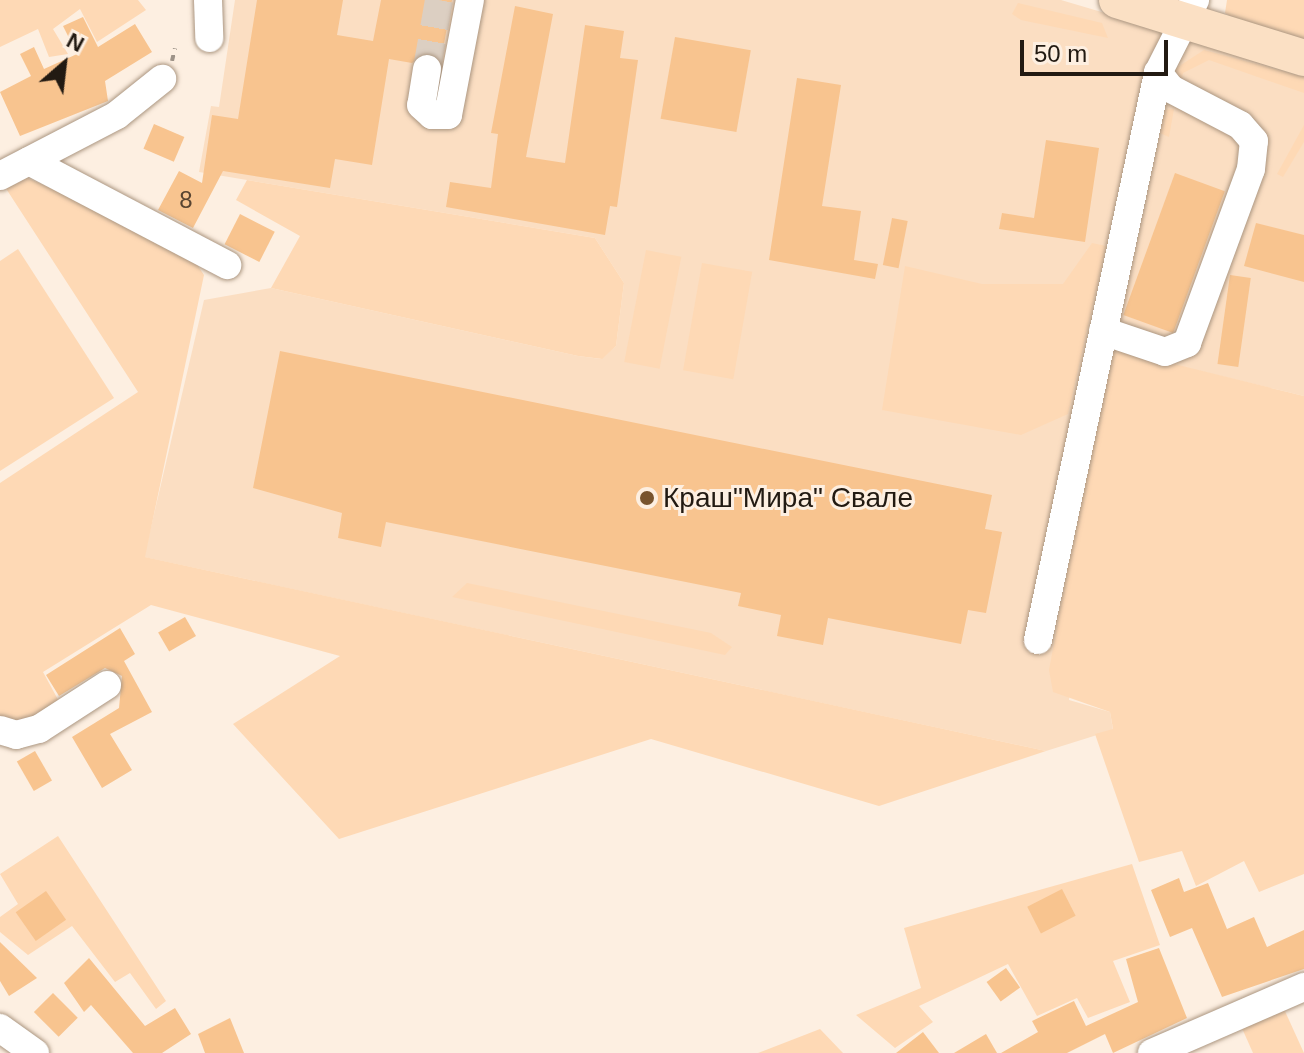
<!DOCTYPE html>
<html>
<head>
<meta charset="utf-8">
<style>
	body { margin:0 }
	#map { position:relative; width:1304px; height:1053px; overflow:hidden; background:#fdefe1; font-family:Arial,sans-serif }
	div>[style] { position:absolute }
	.built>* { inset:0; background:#fbdec2 }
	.green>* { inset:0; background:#fed9b5; transform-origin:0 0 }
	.building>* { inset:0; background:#f8c48f; transform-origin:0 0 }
	.minor-tunnel>* { height:28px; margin-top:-14px; transform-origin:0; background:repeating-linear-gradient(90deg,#dccfc2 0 28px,transparent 0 42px) }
	.path>* { height:4px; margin-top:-2px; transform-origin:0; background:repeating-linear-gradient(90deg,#9e9388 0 6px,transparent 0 12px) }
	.roads { filter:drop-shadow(0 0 2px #ab9681) drop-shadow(0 0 2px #ab9681) }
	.minor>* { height:28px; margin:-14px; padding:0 14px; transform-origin:14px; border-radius:14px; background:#fff }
	.major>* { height:36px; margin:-18px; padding:0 18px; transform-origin:18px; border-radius:18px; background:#fbe0c4 }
	.dots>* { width:22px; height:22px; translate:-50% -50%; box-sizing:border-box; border:4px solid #fdefe1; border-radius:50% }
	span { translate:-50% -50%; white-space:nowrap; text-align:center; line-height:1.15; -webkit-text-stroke:6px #fdefe1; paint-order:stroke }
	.number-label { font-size:24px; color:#584431 }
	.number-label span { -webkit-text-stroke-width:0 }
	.poi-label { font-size:28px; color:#221a12 }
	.left { translate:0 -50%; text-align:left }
	.north { position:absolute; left:24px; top:24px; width:80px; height:80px; -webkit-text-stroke:6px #fdefe1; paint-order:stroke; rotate:28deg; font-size:22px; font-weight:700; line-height:32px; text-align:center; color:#221a12 }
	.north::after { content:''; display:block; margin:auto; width:28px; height:36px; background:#221a12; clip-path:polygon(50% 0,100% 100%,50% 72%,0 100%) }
	.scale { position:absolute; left:1020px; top:40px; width:148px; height:36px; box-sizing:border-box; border:4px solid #221a12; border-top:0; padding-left:10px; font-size:24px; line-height:28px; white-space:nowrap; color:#221a12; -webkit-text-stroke:6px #fdefe1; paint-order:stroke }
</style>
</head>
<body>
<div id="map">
	<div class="built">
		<i style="clip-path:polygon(235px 0,1061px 0,1304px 72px,1304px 396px,1109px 349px,1069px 700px,1110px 712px,1113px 730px,1046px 751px,144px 557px,204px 300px,271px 288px,578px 356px,601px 359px,616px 346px,624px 283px,595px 238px,199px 172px,211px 106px,219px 107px)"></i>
	</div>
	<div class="green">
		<i style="clip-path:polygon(0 0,138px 0,146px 10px,97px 42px,80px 9px,53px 29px,68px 54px,49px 57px,38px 29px,0 47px)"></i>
		<i style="clip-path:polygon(1227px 0,1304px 0,1304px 41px,1238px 21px,1225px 13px)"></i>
		<i style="clip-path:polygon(1018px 3px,1102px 23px,1108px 38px,1021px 20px,1012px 14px)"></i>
		<i style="clip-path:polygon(1204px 50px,1304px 77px,1304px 93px,1209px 60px,1183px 73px,1179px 91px,1167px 74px)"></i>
		<i style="clip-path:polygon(1174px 109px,1169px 137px,1157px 132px,1164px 110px)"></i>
		<i style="clip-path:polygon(1304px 125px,1304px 142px,1283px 177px,1277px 174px)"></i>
		<i style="clip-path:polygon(23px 176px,186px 248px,204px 275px,145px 557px,1046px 751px,879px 806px,651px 739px,339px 839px,233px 724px,340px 656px,151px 605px,43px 672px,62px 707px,31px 725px,0 724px,0 483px,138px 392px,5px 187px)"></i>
		<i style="clip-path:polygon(247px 180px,595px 238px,624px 283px,616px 346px,602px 359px,578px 356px,271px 288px,300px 236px,236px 200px)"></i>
		<i style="clip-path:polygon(1092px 243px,1106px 246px,1068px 414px,1021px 435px,882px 410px,905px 266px,982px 284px,1063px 284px)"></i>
		<i style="clip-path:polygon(18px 249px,114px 398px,0 471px,0 261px)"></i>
		<i style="left:646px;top:250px;width:36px;height:114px;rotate:11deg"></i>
		<i style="left:702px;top:263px;width:51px;height:109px;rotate:10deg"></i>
		<i style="clip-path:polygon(1109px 348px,1304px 396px,1304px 874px,1259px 892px,1244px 861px,1196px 886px,1182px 851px,1139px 862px,1095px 734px,1113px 729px,1110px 712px,1053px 692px,1049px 670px)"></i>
		<i style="clip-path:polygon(467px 583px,711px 633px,732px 647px,725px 655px,452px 597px)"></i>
		<i style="clip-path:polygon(58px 836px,166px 1001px,156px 1009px,130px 973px,115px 982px,72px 926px,28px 955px,0 932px,0 917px,18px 904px,0 874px)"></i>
		<i style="clip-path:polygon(1132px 864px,1160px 945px,1113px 961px,1130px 1002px,1088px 1018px,1077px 998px,1037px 1016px,1008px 964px,919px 1006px,933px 1022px,895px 1048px,856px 1015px,921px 988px,904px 928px)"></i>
		<i style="clip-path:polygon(1284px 1009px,1304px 1053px,1253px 1053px,1241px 1026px)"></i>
		<i style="clip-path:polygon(820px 1029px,843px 1053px,758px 1053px)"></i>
	</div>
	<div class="building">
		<i style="clip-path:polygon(257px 0,343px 0,337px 35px,373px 41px,381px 0,452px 0,441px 60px,429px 52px,412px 63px,389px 59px,372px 165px,335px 159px,330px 188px,223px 171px,193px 228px,158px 210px,179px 171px,202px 183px,212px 115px,238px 119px)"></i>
		<i style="clip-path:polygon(515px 6px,553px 14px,526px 157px,565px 163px,585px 25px,624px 31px,620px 58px,638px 60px,617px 207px,610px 206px,605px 235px,446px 207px,450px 182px,491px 188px,498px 134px,491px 133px)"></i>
		<i style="clip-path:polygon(83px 17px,98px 47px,135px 24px,152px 52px,105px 81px,108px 101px,20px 136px,0 92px,31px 76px,20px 54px,34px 47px,44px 69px,77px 54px,63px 26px)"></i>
		<i style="left:675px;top:37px;width:77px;height:83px;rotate:10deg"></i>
		<i style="clip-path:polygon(797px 78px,841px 85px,822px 206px,861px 211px,854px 260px,878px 264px,875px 279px,769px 260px)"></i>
		<i style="left:154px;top:124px;width:33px;height:27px;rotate:23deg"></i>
		<i style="clip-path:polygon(1046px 140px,1099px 148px,1085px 242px,999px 229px,1002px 213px,1034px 218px)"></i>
		<i style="left:1175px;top:173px;width:53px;height:151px;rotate:20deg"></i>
		<i style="left:240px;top:214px;width:39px;height:34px;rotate:27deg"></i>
		<i style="left:892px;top:218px;width:16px;height:48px;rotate:11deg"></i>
		<i style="clip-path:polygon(1256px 223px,1304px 235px,1304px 282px,1244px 266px)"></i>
		<i style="left:1230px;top:275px;width:21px;height:90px;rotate:8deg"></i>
		<i style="clip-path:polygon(280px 351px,992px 495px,985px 529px,1002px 532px,986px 613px,968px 610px,961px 644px,828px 618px,823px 645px,777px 636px,781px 615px,738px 606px,741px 593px,386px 522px,381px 547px,338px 538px,342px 513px,253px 488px)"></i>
		<i style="left:185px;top:617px;width:22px;height:31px;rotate:60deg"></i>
		<i style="clip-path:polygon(120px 628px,135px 654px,124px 661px,152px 712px,110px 734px,132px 770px,102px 788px,72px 737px,119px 708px,122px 676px,105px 668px,59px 696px,46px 675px)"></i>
		<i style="left:35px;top:751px;width:34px;height:21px;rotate:60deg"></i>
		<i style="clip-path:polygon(1179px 878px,1184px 892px,1208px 883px,1227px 929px,1254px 917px,1267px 947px,1304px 930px,1304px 969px,1222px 997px,1192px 928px,1170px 937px,1151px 890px)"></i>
		<i style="left:1062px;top:889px;width:30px;height:39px;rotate:63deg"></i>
		<i style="left:46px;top:891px;width:35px;height:37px;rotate:55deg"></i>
		<i style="clip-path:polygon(0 942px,37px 978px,9px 996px,0 981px)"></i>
		<i style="clip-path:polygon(1159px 948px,1187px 1018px,1113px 1053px,1105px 1034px,1067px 1053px,1001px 1053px,1038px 1032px,1032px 1021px,1074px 1001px,1086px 1026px,1138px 1002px,1126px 959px)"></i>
		<i style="clip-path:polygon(89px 958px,145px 1026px,175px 1008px,191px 1034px,162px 1053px,133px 1053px,91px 1005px,84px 1012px,64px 983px)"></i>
		<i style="left:1006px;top:968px;width:24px;height:24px;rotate:54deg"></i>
		<i style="left:53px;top:993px;width:35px;height:27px;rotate:45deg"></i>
		<i style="clip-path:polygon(230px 1018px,244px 1053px,205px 1053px,198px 1034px)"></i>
		<i style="clip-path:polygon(923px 1032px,939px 1053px,896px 1053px)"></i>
		<i style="clip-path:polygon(986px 1034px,997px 1053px,954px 1053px)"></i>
	</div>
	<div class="minor-tunnel">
		<i style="left:427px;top:69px;width:70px;rotate:-80.1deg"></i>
	</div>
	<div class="path">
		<i style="left:172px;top:61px;width:13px;rotate:-77deg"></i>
	</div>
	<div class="roads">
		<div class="minor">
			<i style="left:208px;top:0;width:38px;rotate:88deg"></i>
			<i style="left:427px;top:69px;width:36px;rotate:99deg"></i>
			<i style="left:421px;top:105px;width:15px;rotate:42deg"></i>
			<i style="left:432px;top:115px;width:16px"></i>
			<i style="left:448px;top:115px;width:117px;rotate:-79.2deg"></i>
			<i style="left:29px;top:161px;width:224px;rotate:27.7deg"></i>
			<i style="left:0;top:176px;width:132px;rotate:-27.5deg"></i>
			<i style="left:117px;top:115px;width:58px;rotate:-38.7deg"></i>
			<i style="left:1103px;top:331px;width:65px;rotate:18.7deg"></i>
			<i style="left:1165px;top:352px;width:24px;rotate:-22deg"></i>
			<i style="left:1187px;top:343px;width:185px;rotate:-69.8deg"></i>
			<i style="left:1251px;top:169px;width:28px;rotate:-84deg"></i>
			<i style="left:1254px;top:141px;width:21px;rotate:-131deg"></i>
			<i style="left:1240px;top:125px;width:78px;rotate:-152.4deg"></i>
			<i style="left:1171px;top:89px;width:21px;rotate:-129deg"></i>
			<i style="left:1038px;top:640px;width:580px;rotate:-78.05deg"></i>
			<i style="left:1158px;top:73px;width:82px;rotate:-63.1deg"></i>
			<i style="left:0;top:730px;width:17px;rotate:17deg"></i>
			<i style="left:16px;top:735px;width:24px;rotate:-15deg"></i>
			<i style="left:39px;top:729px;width:81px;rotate:-32.9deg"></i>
			<i style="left:0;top:1028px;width:43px;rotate:35.5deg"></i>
			<i style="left:1152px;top:1053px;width:166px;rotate:-23.5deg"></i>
		</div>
		<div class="major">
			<i style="left:1117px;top:0;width:196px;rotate:17.2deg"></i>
		</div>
	</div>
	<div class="dots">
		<i style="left:647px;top:498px;background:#78542e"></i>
	</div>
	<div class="number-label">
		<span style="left:186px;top:200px">8</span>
	</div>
	<div class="poi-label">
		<span class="left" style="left:663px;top:498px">Краш"Мира" Свале</span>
	</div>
	<div class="north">N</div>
	<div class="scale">50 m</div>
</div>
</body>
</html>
